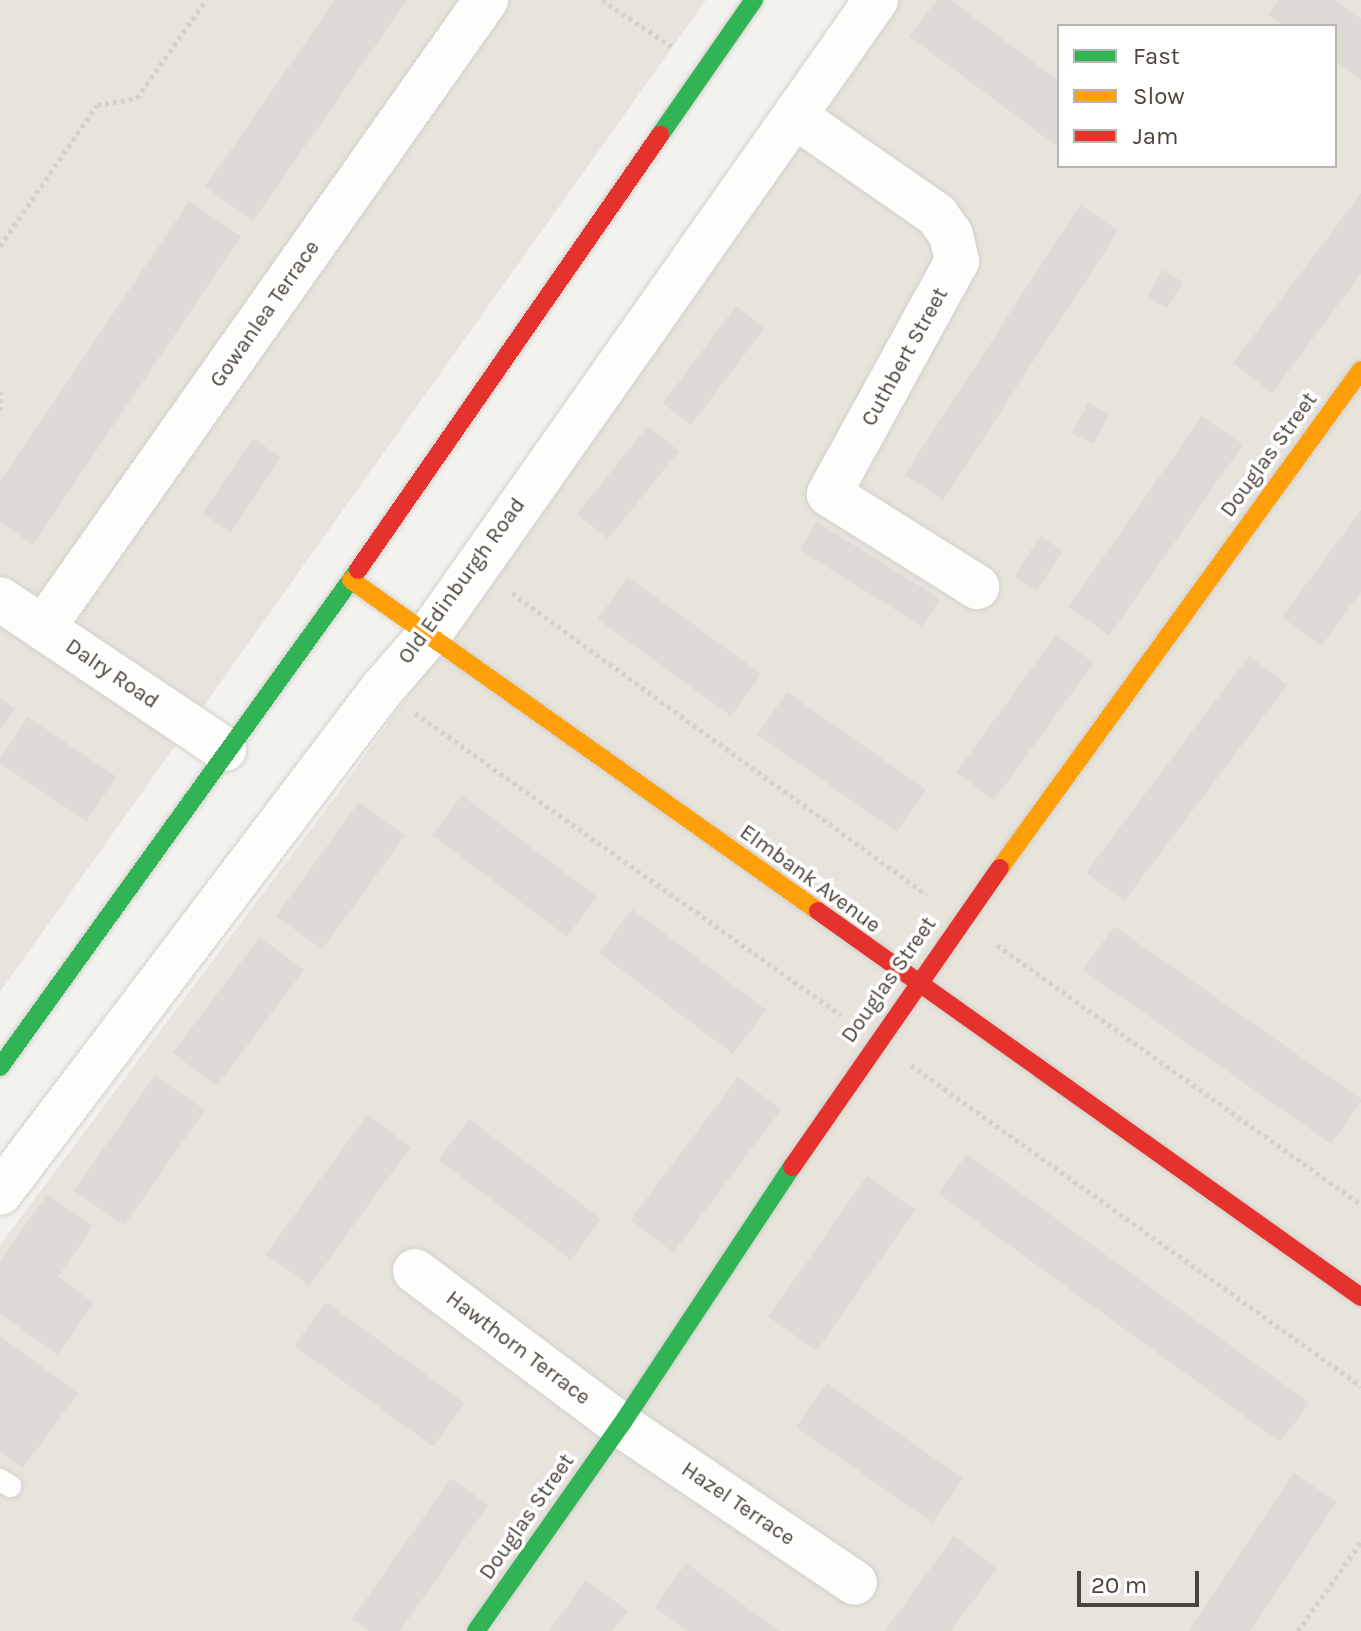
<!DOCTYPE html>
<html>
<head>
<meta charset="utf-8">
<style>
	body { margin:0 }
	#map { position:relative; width:1361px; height:1631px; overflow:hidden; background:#f4f2ee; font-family:Karla,sans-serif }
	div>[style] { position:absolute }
	.residential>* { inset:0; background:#e7e4dc }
	.building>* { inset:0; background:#dedbd6; transform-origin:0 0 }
	.path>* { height:5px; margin-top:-2.5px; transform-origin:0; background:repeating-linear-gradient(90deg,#d3d2cc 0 4px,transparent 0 8px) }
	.roads { filter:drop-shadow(0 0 2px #d2d0cb) drop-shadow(0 0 2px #d2d0cb) }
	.lane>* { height:22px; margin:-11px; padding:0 11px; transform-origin:11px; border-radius:11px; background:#fdfdfc }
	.street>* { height:44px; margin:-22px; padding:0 22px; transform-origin:22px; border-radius:22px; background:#fdfdfc }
	.fast>* { height:18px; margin:-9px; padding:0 9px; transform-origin:9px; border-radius:9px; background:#30b455 }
	.slow>* { height:18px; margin:-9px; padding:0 9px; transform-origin:9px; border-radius:9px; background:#ff9f0a }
	.jam>* { height:18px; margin:-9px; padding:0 9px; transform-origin:9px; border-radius:9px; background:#e5322d }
	span { translate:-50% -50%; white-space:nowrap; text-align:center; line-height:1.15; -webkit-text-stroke:7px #fff; paint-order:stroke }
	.street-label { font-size:22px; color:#4b4439 }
	.legend { position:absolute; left:1057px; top:24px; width:280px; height:144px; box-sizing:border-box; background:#fff; border:2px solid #b7b4b0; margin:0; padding:10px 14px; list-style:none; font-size:24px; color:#4b4439 }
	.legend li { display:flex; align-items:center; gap:16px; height:40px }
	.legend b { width:40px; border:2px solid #b7b4b0 }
	.scale { position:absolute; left:1077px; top:1571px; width:122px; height:36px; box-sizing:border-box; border:4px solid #4b4439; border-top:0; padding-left:10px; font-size:24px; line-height:28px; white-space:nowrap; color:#4b4439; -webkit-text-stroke:6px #fff; paint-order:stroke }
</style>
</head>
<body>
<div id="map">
	<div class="residential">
		<i style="clip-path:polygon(0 0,706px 0,0 992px)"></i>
		<i style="clip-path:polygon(evenodd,901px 0,1361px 0,1361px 1631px,0 1631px,0 1245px,341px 789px,901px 0,1059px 26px,1335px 26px,1335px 166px,1059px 166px,1059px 26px)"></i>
	</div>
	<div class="building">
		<i style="clip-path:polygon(335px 0,407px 0,253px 221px,205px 187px)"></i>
		<i style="clip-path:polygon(937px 0,951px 0,1059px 81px,1059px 148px,909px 36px)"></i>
		<i style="clip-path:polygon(1279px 0,1334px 0,1361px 19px,1361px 80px,1335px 62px,1335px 26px,1284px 26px,1268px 15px)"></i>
		<i style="clip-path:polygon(1361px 193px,1361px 274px,1272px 393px,1233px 363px)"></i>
		<i style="clip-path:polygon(189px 201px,241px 236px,33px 545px,0 522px,0 482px)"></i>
		<i style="left:1080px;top:205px;width:46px;height:322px;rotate:33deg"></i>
		<i style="left:1163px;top:270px;width:23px;height:31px;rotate:31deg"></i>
		<i style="left:736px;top:306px;width:36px;height:122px;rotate:37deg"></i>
		<i style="left:1088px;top:403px;width:24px;height:34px;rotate:28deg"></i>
		<i style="left:1202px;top:416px;width:50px;height:233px;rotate:35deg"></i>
		<i style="left:648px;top:426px;width:40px;height:113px;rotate:39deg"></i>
		<i style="left:253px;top:438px;width:34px;height:91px;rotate:34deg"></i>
		<i style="clip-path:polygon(1361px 510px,1361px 592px,1321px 646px,1282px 617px)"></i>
		<i style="left:817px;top:522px;width:145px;height:33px;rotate:32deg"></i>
		<i style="left:1040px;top:536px;width:27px;height:48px;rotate:33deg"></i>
		<i style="left:628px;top:577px;width:165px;height:52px;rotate:36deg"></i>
		<i style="left:1056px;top:635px;width:47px;height:170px;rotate:36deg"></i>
		<i style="left:1249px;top:656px;width:48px;height:271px;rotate:37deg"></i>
		<i style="left:787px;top:692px;width:170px;height:52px;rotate:35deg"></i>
		<i style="clip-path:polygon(0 698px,15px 709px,0 729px)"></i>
		<i style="left:28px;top:717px;width:107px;height:54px;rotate:34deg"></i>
		<i style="left:462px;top:795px;width:169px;height:50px;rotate:37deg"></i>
		<i style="left:359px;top:802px;width:57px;height:141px;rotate:36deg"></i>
		<i style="left:632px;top:909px;width:168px;height:55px;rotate:37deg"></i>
		<i style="left:1114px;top:926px;width:303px;height:54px;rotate:35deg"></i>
		<i style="left:260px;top:937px;width:55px;height:145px;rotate:37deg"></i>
		<i style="left:155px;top:1075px;width:61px;height:141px;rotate:35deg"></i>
		<i style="left:738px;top:1077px;width:54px;height:179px;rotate:37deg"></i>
		<i style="left:367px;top:1115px;width:54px;height:172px;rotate:36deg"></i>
		<i style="left:469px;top:1119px;width:166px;height:51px;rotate:37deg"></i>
		<i style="left:967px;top:1154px;width:423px;height:49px;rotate:36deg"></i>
		<i style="left:867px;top:1176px;width:59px;height:172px;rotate:35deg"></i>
		<i style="clip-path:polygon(47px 1194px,93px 1226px,58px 1277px,94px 1303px,58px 1355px,0 1314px,0 1261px)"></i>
		<i style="left:326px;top:1302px;width:172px;height:54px;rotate:36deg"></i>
		<i style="clip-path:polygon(0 1336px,78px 1393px,23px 1468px,0 1452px)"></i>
		<i style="left:827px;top:1383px;width:166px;height:54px;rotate:35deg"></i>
		<i style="clip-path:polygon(1294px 1473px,1337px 1502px,1250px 1631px,1189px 1631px)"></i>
		<i style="clip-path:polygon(451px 1478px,488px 1505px,400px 1631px,369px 1631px,352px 1619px)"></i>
		<i style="clip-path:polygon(954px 1536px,997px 1568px,951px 1631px,885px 1631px)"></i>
		<i style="clip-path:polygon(686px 1563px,779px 1631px,687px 1631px,654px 1607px)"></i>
		<i style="clip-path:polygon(586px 1580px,628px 1611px,613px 1631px,549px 1631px)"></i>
	</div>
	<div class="path">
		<i style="left:602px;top:0;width:83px;rotate:33.7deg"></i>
		<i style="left:0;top:246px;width:171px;rotate:-55.5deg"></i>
		<i style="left:97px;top:105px;width:41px;rotate:-9.9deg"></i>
		<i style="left:137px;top:98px;width:120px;rotate:-54.9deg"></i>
		<i style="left:0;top:391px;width:24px;rotate:90deg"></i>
		<i style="left:512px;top:593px;width:513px;rotate:36.04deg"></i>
		<i style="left:415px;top:713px;width:522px;rotate:35.33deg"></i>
		<i style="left:997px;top:945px;width:447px;rotate:35.5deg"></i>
		<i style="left:911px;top:1065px;width:553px;rotate:35.5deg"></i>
		<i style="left:1298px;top:1631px;width:109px;rotate:-54.7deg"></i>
	</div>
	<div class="roads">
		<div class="lane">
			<i style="left:0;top:1480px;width:12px;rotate:31deg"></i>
		</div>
		<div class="street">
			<i style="left:796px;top:117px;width:172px;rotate:34.8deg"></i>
			<i style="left:937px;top:215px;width:24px;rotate:55deg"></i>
			<i style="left:951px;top:235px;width:27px;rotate:77deg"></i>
			<i style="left:957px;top:261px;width:266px;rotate:118.8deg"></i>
			<i style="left:829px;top:494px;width:175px;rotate:32.1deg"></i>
			<i style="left:0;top:599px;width:270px;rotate:33.8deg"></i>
			<i style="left:43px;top:628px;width:769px;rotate:-54.8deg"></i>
			<i style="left:0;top:1193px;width:632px;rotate:-52.84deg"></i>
			<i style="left:382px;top:689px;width:72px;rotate:-49deg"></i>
			<i style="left:429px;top:635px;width:777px;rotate:-54.86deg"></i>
			<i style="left:415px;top:1271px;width:257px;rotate:36.8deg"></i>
			<i style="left:621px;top:1425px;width:282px;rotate:34deg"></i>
		</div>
		<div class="fast">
			<i style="left:660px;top:135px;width:165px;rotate:-55.2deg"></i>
			<i style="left:0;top:1067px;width:613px;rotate:-54.23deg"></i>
			<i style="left:476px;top:1631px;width:252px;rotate:-54.9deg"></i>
			<i style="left:621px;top:1425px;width:310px;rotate:-56.5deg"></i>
		</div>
		<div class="slow">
			<i style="left:351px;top:580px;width:572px;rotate:35.33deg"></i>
			<i style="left:1000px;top:868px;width:615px;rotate:-54.06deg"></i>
		</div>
		<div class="jam">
			<i style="left:358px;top:570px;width:530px;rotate:-55.23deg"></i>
			<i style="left:818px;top:911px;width:666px;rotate:35.41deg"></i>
			<i style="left:792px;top:1167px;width:364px;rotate:-55.2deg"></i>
		</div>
	</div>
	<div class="street-label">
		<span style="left:265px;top:314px;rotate:-55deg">Gowanlea Terrace</span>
		<span style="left:905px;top:357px;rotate:-61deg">Cuthbert Street</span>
		<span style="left:1269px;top:455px;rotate:-54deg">Douglas Street</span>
		<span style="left:462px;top:581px;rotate:-54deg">Old Edinburgh Road</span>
		<span style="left:112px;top:674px;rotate:34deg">Dalry Road</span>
		<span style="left:810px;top:879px;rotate:36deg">Elmbank Avenue</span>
		<span style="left:889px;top:980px;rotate:-55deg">Douglas Street</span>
		<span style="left:518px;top:1348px;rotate:37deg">Hawthorn Terrace</span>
		<span style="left:738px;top:1504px;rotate:34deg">Hazel Terrace</span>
		<span style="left:527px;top:1517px;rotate:-55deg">Douglas Street</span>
	</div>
	<ul class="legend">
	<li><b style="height:10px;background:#30b455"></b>Fast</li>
	<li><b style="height:10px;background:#ff9f0a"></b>Slow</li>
	<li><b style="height:10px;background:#e5322d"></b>Jam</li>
	</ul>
	<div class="scale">20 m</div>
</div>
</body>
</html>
